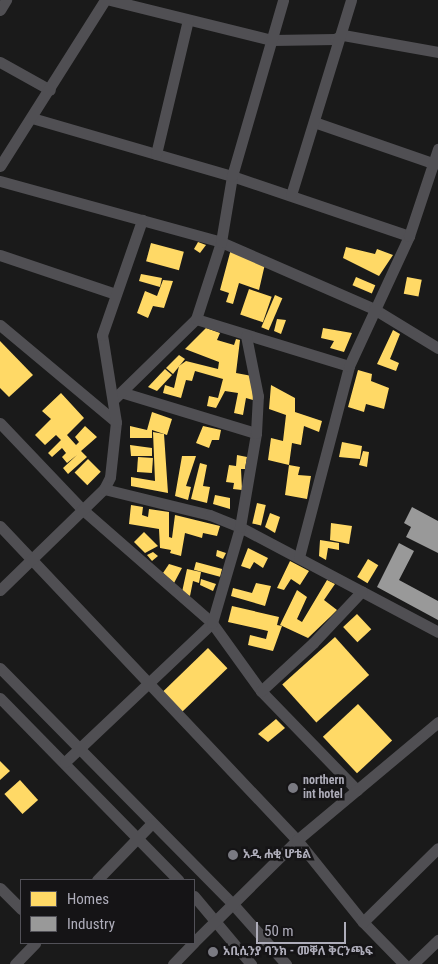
<!DOCTYPE html>
<html>
<head>
<meta charset="utf-8">
<style>
	body { margin:0 }
	#map { position:relative; width:438px; height:964px; overflow:hidden; background:#1a1a1a; font-family:"Roboto Condensed","Noto Sans Ethiopic",sans-serif }
	div>[style] { position:absolute }
	.homes>* { inset:0; background:#ffd966; transform-origin:0 0 }
	.industry>* { inset:0; background:#999 }
	.minor>* { height:11px; margin:-5.5px; padding:0 5.5px; transform-origin:5.5px; border-radius:5.5px; background:#504f53 }
	.dots>* { width:14px; height:14px; translate:-50% -50%; box-sizing:border-box; border:2px solid #151416; border-radius:50% }
	span { translate:-50% -50%; white-space:nowrap; text-align:center; line-height:1.15; -webkit-text-stroke:5px #151416; paint-order:stroke }
	.poi-label { font-size:12px; color:#aeadba; font-weight:700 }
	.left { translate:0 -50%; text-align:left }
	.legend { position:absolute; left:20px; top:879px; width:175px; height:65px; box-sizing:border-box; background:#151416; border:1px solid #525158; margin:0; padding:6px 9px; list-style:none; font-size:15px; color:#aeadba }
	.legend li { display:flex; align-items:center; gap:10px; height:25px }
	.legend b { width:25px; border:1px solid #525158 }
	.scale { position:absolute; left:256px; top:922px; width:90px; height:22px; box-sizing:border-box; border:2px solid #aeadba; border-top:0; padding-left:6px; font-size:15px; line-height:18px; white-space:nowrap; color:#aeadba; -webkit-text-stroke:4px #151416; paint-order:stroke }
</style>
</head>
<body>
<div id="map">
	<div class="homes">
		<i style="clip-path:polygon(198px 242px,206px 245px,200px 253px,194px 249px)"></i>
		<i style="left:151px;top:243px;width:34px;height:19px;rotate:15deg"></i>
		<i style="clip-path:polygon(346px 247px,375px 254px,377px 249px,393px 255px,379px 276px,343px 258px)"></i>
		<i style="clip-path:polygon(231px 249px,265px 264px,259px 290px,239px 283px,233px 304px,226px 302px,229px 293px,220px 290px)"></i>
		<i style="clip-path:polygon(141px 274px,162px 278px,160px 287px,139px 281px)"></i>
		<i style="left:356px;top:277px;width:21px;height:9px;rotate:23deg"></i>
		<i style="left:407px;top:277px;width:15px;height:17px;rotate:11deg"></i>
		<i style="clip-path:polygon(163px 280px,173px 281px,164px 308px,153px 306px,148px 318px,137px 313px,145px 291px,157px 296px)"></i>
		<i style="left:249px;top:289px;width:24px;height:27px;rotate:19deg"></i>
		<i style="left:275px;top:295px;width:8px;height:35px;rotate:23deg"></i>
		<i style="clip-path:polygon(277px 319px,286px 320px,281px 334px,274px 331px)"></i>
		<i style="clip-path:polygon(206px 328px,220px 333px,217px 340px,234px 345px,236px 339px,240px 340px,236px 373px,252px 376px,253px 400px,246px 398px,243px 415px,234px 413px,238px 393px,225px 391px,216px 408px,207px 406px,209px 396px,218px 398px,223px 379px,195px 371px,192px 381px,186px 380px,181px 398px,163px 393px,165px 385px,174px 388px,179px 366px,186px 361px,218px 369px,219px 362px,185px 349px)"></i>
		<i style="clip-path:polygon(323px 328px,352px 333px,344px 352px,330px 348px,334px 341px,321px 338px)"></i>
		<i style="clip-path:polygon(393px 330px,400px 334px,390px 359px,399px 363px,396px 371px,377px 364px)"></i>
		<i style="clip-path:polygon(0 341px,33px 375px,9px 397px,0 388px)"></i>
		<i style="clip-path:polygon(179px 355px,185px 359px,173px 374px,166px 368px)"></i>
		<i style="clip-path:polygon(165px 369px,172px 375px,157px 391px,148px 387px)"></i>
		<i style="clip-path:polygon(358px 370px,372px 374px,371px 381px,389px 388px,384px 409px,366px 404px,364px 412px,348px 407px)"></i>
		<i style="clip-path:polygon(271px 385px,295px 398px,295px 412px,322px 421px,319px 432px,304px 426px,301px 445px,292px 443px,289px 465px,300px 467px,298px 475px,311px 476px,307px 499px,285px 495px,289px 465px,268px 460px,271px 438px,283px 441px,286px 415px,269px 409px)"></i>
		<i style="clip-path:polygon(61px 393px,84px 418px,67px 435px,76px 445px,79px 442px,75px 437px,85px 426px,97px 437px,81px 451px,87px 457px,68px 474px,63px 468px,77px 455px,67px 463px,62px 457px,66px 453px,62px 448px,52px 457px,48px 453px,61px 440px,56px 435px,45px 445px,35px 435px,51px 419px,42px 411px)"></i>
		<i style="clip-path:polygon(152px 412px,172px 419px,167px 435px,152px 430px,152px 438px,130px 438px,130px 426px,147px 430px)"></i>
		<i style="clip-path:polygon(203px 426px,221px 430px,219px 440px,212px 440px,209px 448px,196px 443px)"></i>
		<i style="clip-path:polygon(153px 432px,164px 434px,168px 493px,131px 486px,131px 477px,155px 481px)"></i>
		<i style="clip-path:polygon(342px 442px,362px 446px,360px 459px,339px 457px)"></i>
		<i style="clip-path:polygon(130px 445px,152px 448px,152px 456px,131px 456px)"></i>
		<i style="clip-path:polygon(363px 451px,369px 452px,367px 467px,359px 465px)"></i>
		<i style="clip-path:polygon(237px 455px,247px 457px,245px 469px,241px 469px,242px 490px,233px 489px,234px 483px,226px 482px,229px 465px,236px 466px)"></i>
		<i style="clip-path:polygon(182px 456px,196px 456px,186px 486px,191px 487px,188px 500px,175px 496px)"></i>
		<i style="left:138px;top:457px;width:15px;height:15px;rotate:4deg"></i>
		<i style="left:88px;top:459px;width:18px;height:19px;rotate:45deg"></i>
		<i style="clip-path:polygon(200px 463px,207px 465px,203px 486px,210px 487px,207px 503px,191px 499px)"></i>
		<i style="clip-path:polygon(215px 495px,230px 498px,230px 509px,213px 504px)"></i>
		<i style="left:257px;top:503px;width:9px;height:21px;rotate:13deg"></i>
		<i style="clip-path:polygon(131px 505px,143px 507px,142px 515px,148px 517px,149px 509px,169px 512px,169px 537px,172px 538px,175px 515px,220px 526px,217px 536px,203px 533px,202px 538px,185px 533px,181px 556px,170px 553px,171px 550px,160px 548px,159px 529px,129px 524px)"></i>
		<i style="clip-path:polygon(270px 513px,280px 517px,275px 533px,265px 527px)"></i>
		<i style="clip-path:polygon(331px 523px,352px 526px,349px 544px,330px 540px)"></i>
		<i style="clip-path:polygon(144px 532px,158px 546px,145px 553px,134px 542px)"></i>
		<i style="clip-path:polygon(320px 540px,339px 543px,339px 550px,328px 548px,326px 560px,319px 556px)"></i>
		<i style="clip-path:polygon(248px 548px,268px 558px,263px 568px,254px 562px,250px 569px,241px 566px)"></i>
		<i style="clip-path:polygon(217px 550px,226px 553px,223px 559px,216px 556px)"></i>
		<i style="clip-path:polygon(153px 552px,158px 556px,152px 561px,147px 555px)"></i>
		<i style="left:368px;top:559px;width:12px;height:21px;rotate:31deg"></i>
		<i style="clip-path:polygon(290px 561px,309px 571px,300px 585px,291px 579px,284px 590px,277px 588px)"></i>
		<i style="left:196px;top:562px;width:27px;height:8px;rotate:15deg"></i>
		<i style="clip-path:polygon(169px 564px,182px 568px,174px 583px,163px 573px)"></i>
		<i style="clip-path:polygon(187px 569px,201px 572px,199px 583px,193px 581px,190px 596px,182px 592px)"></i>
		<i style="clip-path:polygon(201px 579px,216px 584px,213px 591px,200px 585px)"></i>
		<i style="clip-path:polygon(327px 580px,335px 584px,324px 600px,337px 610px,330px 617px,308px 638px,280px 625px,297px 590px,307px 597px,297px 619px,302px 622px)"></i>
		<i style="clip-path:polygon(256px 583px,271px 586px,265px 606px,231px 596px,233px 588px,252px 593px)"></i>
		<i style="clip-path:polygon(232px 606px,279px 617px,277px 625px,282px 626px,273px 651px,248px 645px,250px 635px,266px 639px,268px 631px,228px 622px)"></i>
		<i style="left:357px;top:614px;width:21px;height:19px;rotate:47deg"></i>
		<i style="left:335px;top:637px;width:51px;height:71px;rotate:48deg"></i>
		<i style="left:208px;top:648px;width:28px;height:65px;rotate:46deg"></i>
		<i style="left:358px;top:704px;width:50px;height:48px;rotate:47deg"></i>
		<i style="clip-path:polygon(276px 719px,285px 728px,268px 742px,258px 734px)"></i>
		<i style="clip-path:polygon(0 761px,10px 771px,0 780px)"></i>
		<i style="left:20px;top:780px;width:27px;height:21px;rotate:48deg"></i>
	</div>
	<div class="industry">
		<i style="clip-path:polygon(412px 507px,438px 521px,438px 553px,406px 537px,411px 527px,404px 523px)"></i>
		<i style="clip-path:polygon(399px 543px,414px 551px,399px 580px,438px 601px,438px 620px,377px 587px)"></i>
	</div>
	<div class="minor">
		<i style="left:110px;top:0;width:167px;rotate:13.9deg"></i>
		<i style="left:272px;top:40px;width:63px;rotate:-0.9deg"></i>
		<i style="left:335px;top:39px;width:9px;rotate:-27deg"></i>
		<i style="left:343px;top:35px;width:97px;rotate:10.1deg"></i>
		<i style="left:0;top:10px;width:12px;rotate:-59deg"></i>
		<i style="left:0;top:62px;width:57px;rotate:29.2deg"></i>
		<i style="left:32px;top:118px;width:208px;rotate:16.2deg"></i>
		<i style="left:232px;top:176px;width:187px;rotate:18.7deg"></i>
		<i style="left:314px;top:122px;width:128px;rotate:19.1deg"></i>
		<i style="left:156px;top:154px;width:138px;rotate:-76.6deg"></i>
		<i style="left:0;top:166px;width:196px;rotate:-57.7deg"></i>
		<i style="left:0;top:181px;width:229px;rotate:15.4deg"></i>
		<i style="left:221px;top:242px;width:167px;rotate:23.6deg"></i>
		<i style="left:374px;top:309px;width:75px;rotate:31.4deg"></i>
		<i style="left:291px;top:195px;width:204px;rotate:-72.9deg"></i>
		<i style="left:0;top:255px;width:122px;rotate:18.6deg"></i>
		<i style="left:196px;top:319px;width:160px;rotate:17.1deg"></i>
		<i style="left:0;top:325px;width:151px;rotate:39.9deg"></i>
		<i style="left:124px;top:393px;width:138px;rotate:16.9deg"></i>
		<i style="left:114px;top:399px;width:115px;rotate:-44.3deg"></i>
		<i style="left:196px;top:319px;width:81px;rotate:-72deg"></i>
		<i style="left:221px;top:242px;width:67px;rotate:-80.5deg"></i>
		<i style="left:232px;top:176px;width:183px;rotate:-73.8deg"></i>
		<i style="left:0;top:423px;width:119px;rotate:46.4deg"></i>
		<i style="left:82px;top:509px;width:173px;rotate:41.2deg"></i>
		<i style="left:212px;top:623px;width:84px;rotate:54.2deg"></i>
		<i style="left:261px;top:691px;width:138px;rotate:45.9deg"></i>
		<i style="left:104px;top:489px;width:109px;rotate:13.8deg"></i>
		<i style="left:210px;top:515px;width:32px;rotate:22deg"></i>
		<i style="left:240px;top:527px;width:224px;rotate:27.9deg"></i>
		<i style="left:0;top:526px;width:432px;rotate:46.6deg"></i>
		<i style="left:297px;top:840px;width:105px;rotate:51.2deg"></i>
		<i style="left:363px;top:922px;width:59px;rotate:45.7deg"></i>
		<i style="left:299px;top:557px;width:197px;rotate:-75.3deg"></i>
		<i style="left:349px;top:366px;width:143px;rotate:-65.2deg"></i>
		<i style="left:409px;top:236px;width:92px;rotate:-71.6deg"></i>
		<i style="left:0;top:590px;width:145px;rotate:-44.2deg"></i>
		<i style="left:104px;top:489px;width:13px;rotate:-63deg"></i>
		<i style="left:110px;top:477px;width:55px;rotate:-83.8deg"></i>
		<i style="left:116px;top:422px;width:88px;rotate:-99.1deg"></i>
		<i style="left:102px;top:335px;width:122px;rotate:-70.8deg"></i>
		<i style="left:0;top:668px;width:329px;rotate:45.4deg"></i>
		<i style="left:231px;top:902px;width:83px;rotate:48.4deg"></i>
		<i style="left:261px;top:691px;width:71px;rotate:-42.7deg"></i>
		<i style="left:313px;top:643px;width:71px;rotate:-46.7deg"></i>
		<i style="left:0;top:698px;width:255px;rotate:45.6deg"></i>
		<i style="left:65px;top:762px;width:202px;rotate:-43.4deg"></i>
		<i style="left:212px;top:623px;width:100px;rotate:-73.7deg"></i>
		<i style="left:240px;top:527px;width:95px;rotate:-80.3deg"></i>
		<i style="left:256px;top:433px;width:37px;rotate:-87deg"></i>
		<i style="left:258px;top:396px;width:61px;rotate:-101.3deg"></i>
		<i style="left:97px;top:880px;width:78px;rotate:-46deg"></i>
		<i style="left:0;top:888px;width:30px;rotate:45deg"></i>
		<i style="left:194px;top:896px;width:89px;rotate:50deg"></i>
		<i style="left:363px;top:922px;width:105px;rotate:-44.6deg"></i>
		<i style="left:194px;top:942px;width:145px;rotate:-44.7deg"></i>
		<i style="left:297px;top:840px;width:184px;rotate:-39.9deg"></i>
		<i style="left:15px;top:964px;width:29px;rotate:-46deg"></i>
		<i style="left:173px;top:964px;width:29px;rotate:-46deg"></i>
		<i style="left:413px;top:964px;width:35px;rotate:-44deg"></i>
	</div>
	<div class="dots">
		<i style="left:293px;top:788px;background:#7a7a82"></i>
		<i style="left:233px;top:855px;background:#7a7a82"></i>
		<i style="left:213px;top:952px;background:#7a7a82"></i>
	</div>
	<div class="poi-label">
		<span class="left" style="left:303px;top:788px">northern<br>int hotel</span>
		<span class="left" style="left:243px;top:855px">አዲ ሐቂ ሆቴል</span>
		<span class="left" style="left:223px;top:952px">አቢሲንያ ባንክ - መቐለ ቅርንጫፍ</span>
	</div>
	<ul class="legend">
	<li><b style="height:14px;background:#ffd966"></b>Homes</li>
	<li><b style="height:14px;background:#999"></b>Industry</li>
	</ul>
	<div class="scale">50 m</div>
</div>
</body>
</html>
